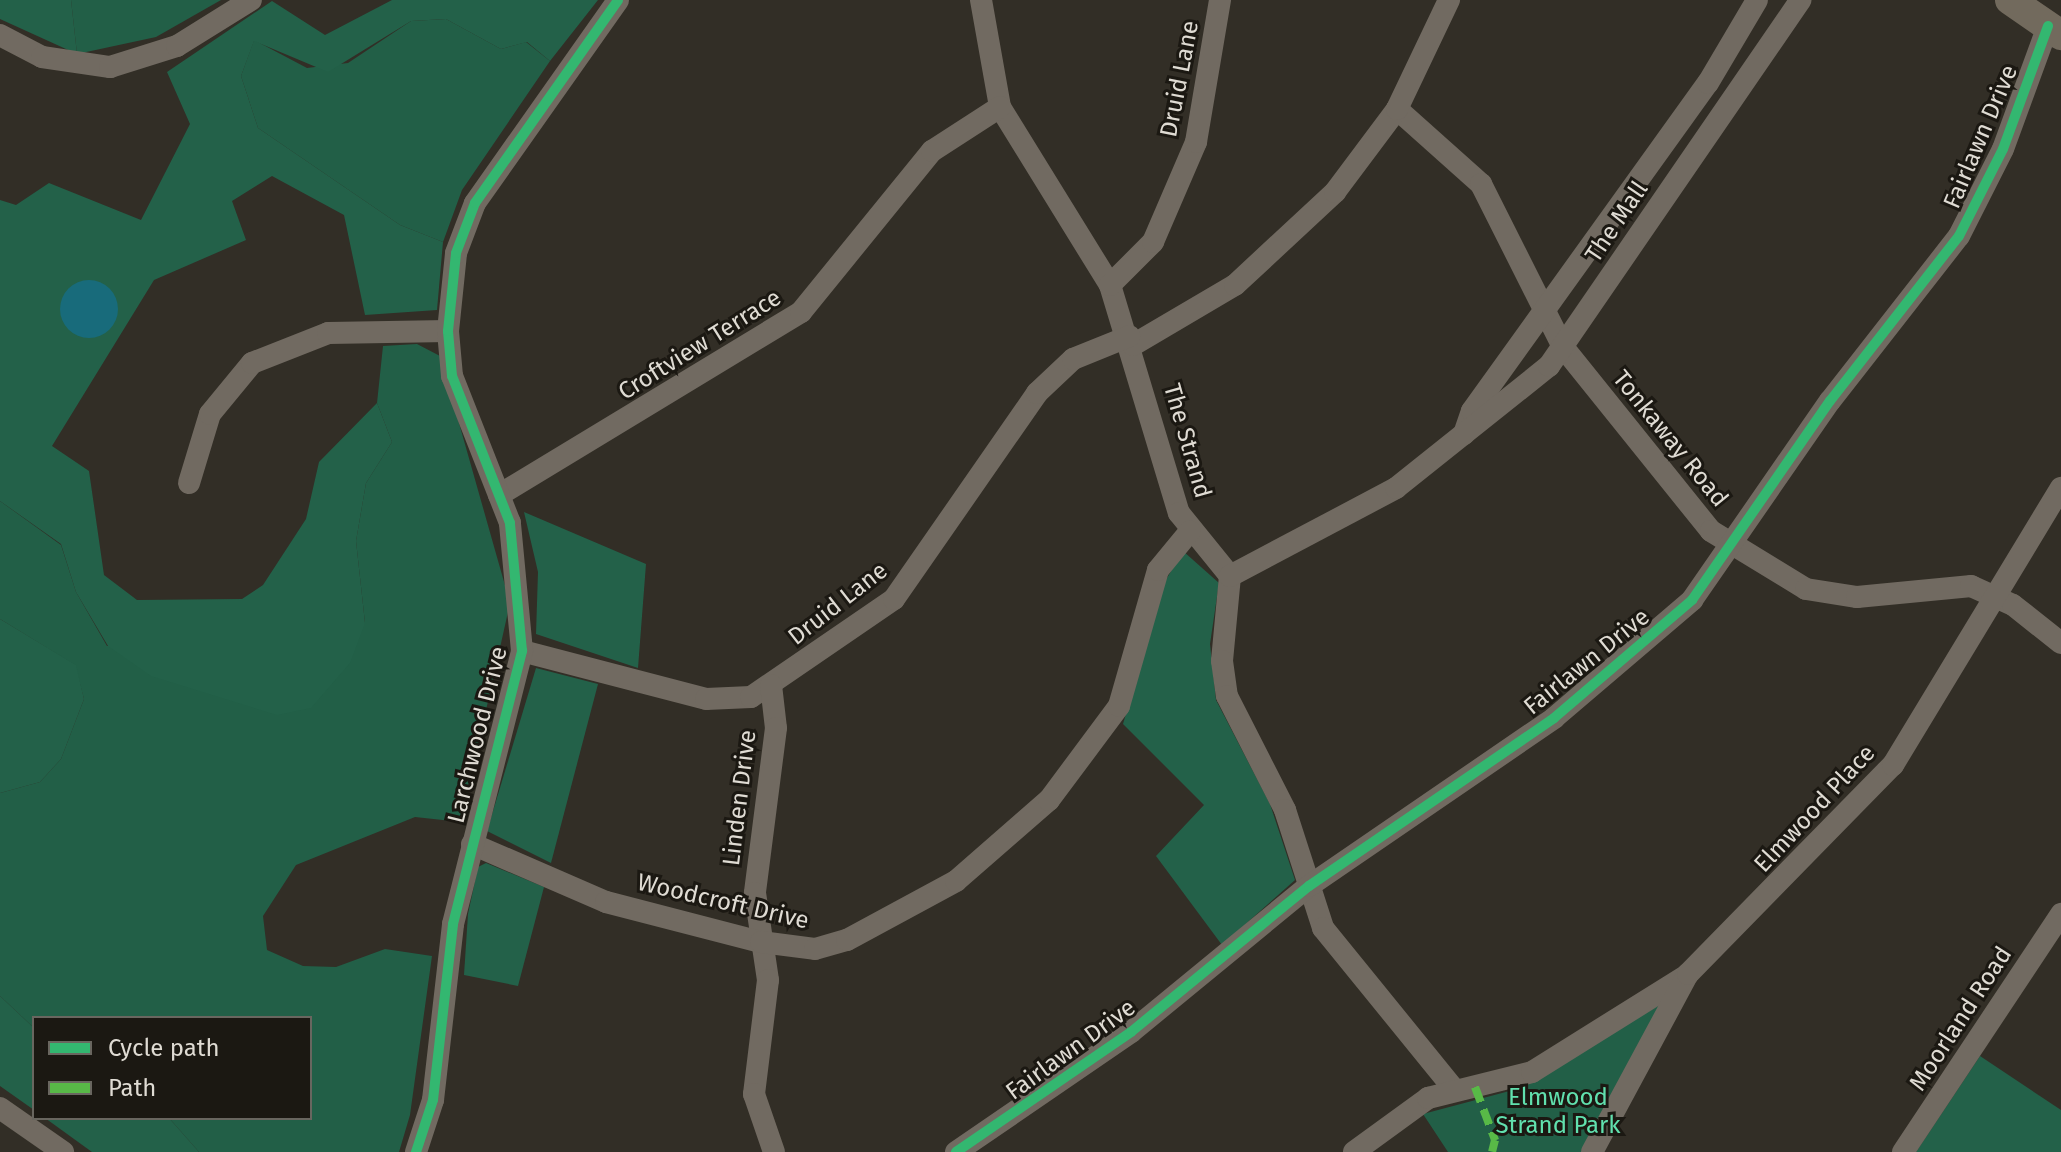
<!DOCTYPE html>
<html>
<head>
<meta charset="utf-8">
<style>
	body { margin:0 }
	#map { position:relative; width:2061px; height:1152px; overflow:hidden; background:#322e26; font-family:"Fira Sans",sans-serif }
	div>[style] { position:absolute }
	.green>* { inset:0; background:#225f47 }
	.forest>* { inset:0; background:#236149 }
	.water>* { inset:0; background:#186b7b }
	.round { border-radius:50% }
	.minor>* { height:22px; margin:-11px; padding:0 11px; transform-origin:11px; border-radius:11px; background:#716a61 }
	.major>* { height:30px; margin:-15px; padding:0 15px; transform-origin:15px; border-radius:15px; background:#726a5d }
	.quiet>* { height:8px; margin-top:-4px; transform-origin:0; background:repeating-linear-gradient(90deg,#58b947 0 16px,transparent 0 24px) }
	.cycleway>* { height:10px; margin:-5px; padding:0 5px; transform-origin:5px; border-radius:5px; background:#33b770 }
	span { translate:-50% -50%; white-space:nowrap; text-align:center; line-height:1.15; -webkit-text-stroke:6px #1b1812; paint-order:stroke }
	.street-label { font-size:24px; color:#dfdbd3 }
	.park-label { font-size:24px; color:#61e0ae }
	.legend { position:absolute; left:32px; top:1016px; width:280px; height:104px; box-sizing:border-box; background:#1b1812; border:2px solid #69665f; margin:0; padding:10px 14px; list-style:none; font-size:24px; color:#dfdbd3 }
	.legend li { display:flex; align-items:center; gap:16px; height:40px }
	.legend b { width:40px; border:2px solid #69665f }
</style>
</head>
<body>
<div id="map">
	<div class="green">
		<i style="clip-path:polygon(71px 0,221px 0,156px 37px,77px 54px)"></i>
		<i style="clip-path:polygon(446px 19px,501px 49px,526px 42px,550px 61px,462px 190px,443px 242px,400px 225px,258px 128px,241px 76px,254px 40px,307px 68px,348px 63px,411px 21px)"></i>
		<i style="clip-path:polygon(417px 344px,440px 356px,510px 603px,461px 822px,415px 817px,296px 865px,263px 916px,267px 950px,303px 966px,336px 967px,385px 949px,432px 956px,410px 1115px,399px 1152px,199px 1152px,169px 1118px,310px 1118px,310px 1018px,34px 1018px,34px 1028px,0 996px,0 793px,40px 782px,61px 759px,84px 699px,75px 665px,0 619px,0 501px,61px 545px,76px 592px,107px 646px,365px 623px,356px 541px,366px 483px,392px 442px,377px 403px,383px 346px)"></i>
		<i style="clip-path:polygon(1664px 997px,1581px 1152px,1448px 1152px,1423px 1114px,1517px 1089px)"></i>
	</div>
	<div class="forest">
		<i style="clip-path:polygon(0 0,71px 0,77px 54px,0 19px)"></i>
		<i style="clip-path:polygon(392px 0,598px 0,550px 61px,527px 42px,501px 49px,446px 19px,411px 21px,328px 72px,254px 41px,241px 76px,258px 128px,400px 225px,443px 242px,437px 310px,365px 315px,344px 215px,272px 176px,232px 201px,246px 240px,154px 280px,52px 446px,89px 471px,104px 575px,137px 600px,242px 599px,263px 585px,306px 519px,319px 462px,377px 403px,392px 442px,366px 483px,356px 541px,365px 623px,350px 663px,311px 708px,277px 715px,151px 676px,108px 646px,76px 592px,61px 544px,0 501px,0 200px,16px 205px,49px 183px,141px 220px,190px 124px,167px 72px,272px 1px,325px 35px)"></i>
		<i style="clip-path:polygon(524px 512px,646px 564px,638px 668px,536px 634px,538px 572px)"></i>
		<i style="clip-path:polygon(1183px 551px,1219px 583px,1210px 644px,1216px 700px,1270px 804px,1295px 880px,1222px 945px,1156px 856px,1204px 805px,1123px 724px,1164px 583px)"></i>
		<i style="clip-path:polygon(0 619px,76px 665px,84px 699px,61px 759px,40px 782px,0 793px)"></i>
		<i style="clip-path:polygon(536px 668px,598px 684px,551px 863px,487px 831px)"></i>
		<i style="clip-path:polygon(486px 863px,544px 887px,518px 986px,464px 975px,468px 914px,478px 867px)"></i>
		<i style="clip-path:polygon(0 996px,34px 1028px,34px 1110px,0 1086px)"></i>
		<i style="clip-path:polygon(1980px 1056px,2061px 1110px,2061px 1152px,1916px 1152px)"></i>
		<i style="clip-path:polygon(45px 1118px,169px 1118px,199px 1152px,92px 1152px)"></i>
	</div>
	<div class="water">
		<i class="round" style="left:60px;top:280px;width:58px;height:58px"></i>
	</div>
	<div class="minor">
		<i style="left:981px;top:0;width:109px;rotate:79.9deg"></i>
		<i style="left:1000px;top:107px;width:209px;rotate:58.3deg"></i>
		<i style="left:1110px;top:285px;width:238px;rotate:73.2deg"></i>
		<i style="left:1179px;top:513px;width:81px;rotate:51deg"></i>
		<i style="left:1230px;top:576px;width:85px;rotate:95.4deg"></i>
		<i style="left:1222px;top:661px;width:35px;rotate:82deg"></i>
		<i style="left:1227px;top:696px;width:128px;rotate:63deg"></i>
		<i style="left:1285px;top:810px;width:124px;rotate:72.1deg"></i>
		<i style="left:1323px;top:928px;width:206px;rotate:50.9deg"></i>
		<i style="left:0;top:35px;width:47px;rotate:27.6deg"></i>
		<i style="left:42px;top:57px;width:69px;rotate:8.4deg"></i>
		<i style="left:110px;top:67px;width:70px;rotate:-17.4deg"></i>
		<i style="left:177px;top:46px;width:87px;rotate:-31.9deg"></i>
		<i style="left:1397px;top:109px;width:113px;rotate:41.8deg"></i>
		<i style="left:1481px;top:184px;width:182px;rotate:63.3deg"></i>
		<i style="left:1563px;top:347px;width:236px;rotate:51.2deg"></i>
		<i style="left:1711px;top:531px;width:111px;rotate:31.4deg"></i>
		<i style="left:1806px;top:589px;width:52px;rotate:8.9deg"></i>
		<i style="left:1857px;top:597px;width:115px;rotate:-5.5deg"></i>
		<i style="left:1971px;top:586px;width:46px;rotate:24.3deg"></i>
		<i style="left:2013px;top:605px;width:61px;rotate:38.4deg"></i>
		<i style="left:1110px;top:285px;width:61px;rotate:-45deg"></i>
		<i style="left:1153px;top:242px;width:109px;rotate:-66.7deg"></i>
		<i style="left:1196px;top:142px;width:144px;rotate:-80.4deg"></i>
		<i style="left:1133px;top:345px;width:118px;rotate:-30.5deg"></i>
		<i style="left:1235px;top:285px;width:137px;rotate:-42.9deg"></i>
		<i style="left:1335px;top:192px;width:104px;rotate:-53.2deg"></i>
		<i style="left:1397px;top:109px;width:121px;rotate:-64.5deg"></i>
		<i style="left:1464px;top:434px;width:24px;rotate:-71deg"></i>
		<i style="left:1472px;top:411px;width:404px;rotate:-54.3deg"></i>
		<i style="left:1708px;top:83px;width:96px;rotate:-59.4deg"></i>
		<i style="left:189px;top:483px;width:72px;rotate:-73.1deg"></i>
		<i style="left:210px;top:414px;width:66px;rotate:-50.5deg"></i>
		<i style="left:252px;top:363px;width:82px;rotate:-21.5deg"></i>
		<i style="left:328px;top:333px;width:120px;rotate:-1deg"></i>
		<i style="left:499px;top:495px;width:353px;rotate:-31.2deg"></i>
		<i style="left:801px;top:312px;width:208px;rotate:-50.9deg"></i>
		<i style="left:932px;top:151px;width:81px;rotate:-32.9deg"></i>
		<i style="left:1230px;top:576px;width:188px;rotate:-27.9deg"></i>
		<i style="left:1396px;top:488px;width:196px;rotate:-38.6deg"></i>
		<i style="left:1549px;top:366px;width:444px;rotate:-55.5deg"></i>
		<i style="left:522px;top:651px;width:190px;rotate:14.6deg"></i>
		<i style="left:706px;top:699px;width:45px;rotate:-2.5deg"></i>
		<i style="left:751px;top:697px;width:173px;rotate:-34.4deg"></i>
		<i style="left:894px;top:599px;width:251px;rotate:-55.2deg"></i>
		<i style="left:1037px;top:393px;width:50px;rotate:-43.4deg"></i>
		<i style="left:1073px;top:359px;width:61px;rotate:-22deg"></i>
		<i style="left:771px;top:685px;width:43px;rotate:83.4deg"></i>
		<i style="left:776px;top:728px;width:166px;rotate:97.3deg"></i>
		<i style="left:755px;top:893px;width:88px;rotate:81.5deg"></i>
		<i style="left:768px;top:980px;width:115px;rotate:97deg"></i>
		<i style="left:754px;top:1094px;width:61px;rotate:71deg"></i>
		<i style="left:472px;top:844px;width:146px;rotate:23.4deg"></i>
		<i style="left:606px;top:902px;width:160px;rotate:14.5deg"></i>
		<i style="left:761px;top:942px;width:54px;rotate:7.4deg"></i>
		<i style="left:815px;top:949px;width:33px;rotate:-16deg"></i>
		<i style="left:847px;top:940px;width:124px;rotate:-28.4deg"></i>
		<i style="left:956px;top:881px;width:123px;rotate:-41.1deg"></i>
		<i style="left:1049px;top:800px;width:117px;rotate:-53.3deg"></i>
		<i style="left:1119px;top:706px;width:141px;rotate:-74deg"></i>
		<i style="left:1158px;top:570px;width:50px;rotate:-50.6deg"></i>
		<i style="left:0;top:1108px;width:77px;rotate:34.9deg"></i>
		<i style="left:416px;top:1152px;width:55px;rotate:-71.9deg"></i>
		<i style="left:433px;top:1100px;width:177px;rotate:-83.5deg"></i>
		<i style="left:453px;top:924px;width:282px;rotate:-75.8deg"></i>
		<i style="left:522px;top:651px;width:129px;rotate:-95.4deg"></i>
		<i style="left:510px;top:523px;width:158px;rotate:-111.5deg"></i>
		<i style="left:452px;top:376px;width:45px;rotate:-95.1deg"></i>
		<i style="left:448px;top:331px;width:78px;rotate:-84.1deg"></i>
		<i style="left:456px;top:253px;width:53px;rotate:-69.2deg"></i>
		<i style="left:475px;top:203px;width:248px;rotate:-54.8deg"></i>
		<i style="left:956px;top:1152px;width:212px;rotate:-34.4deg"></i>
		<i style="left:1131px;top:1032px;width:230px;rotate:-39.4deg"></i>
		<i style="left:1309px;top:886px;width:297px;rotate:-34.4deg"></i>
		<i style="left:1554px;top:718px;width:182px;rotate:-40.5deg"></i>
		<i style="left:1692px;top:600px;width:242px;rotate:-55.3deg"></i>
		<i style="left:1830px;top:401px;width:209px;rotate:-52deg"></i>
		<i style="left:1959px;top:236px;width:97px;rotate:-63.2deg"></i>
		<i style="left:2003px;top:149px;width:131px;rotate:-69.9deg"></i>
		<i style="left:1354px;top:1152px;width:92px;rotate:-36.1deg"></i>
		<i style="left:1428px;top:1098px;width:107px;rotate:-14deg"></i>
		<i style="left:1532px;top:1072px;width:183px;rotate:-32deg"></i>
		<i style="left:1592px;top:1152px;width:202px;rotate:-61.7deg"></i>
		<i style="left:1688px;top:974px;width:293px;rotate:-45.6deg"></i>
		<i style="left:1893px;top:765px;width:324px;rotate:-58.8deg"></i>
		<i style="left:1903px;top:1152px;width:286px;rotate:-56.4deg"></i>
	</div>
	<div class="major">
		<i style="left:2010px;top:0;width:62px;rotate:34.5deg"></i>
	</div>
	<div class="quiet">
		<i style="left:1475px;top:1087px;width:57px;rotate:69.3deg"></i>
		<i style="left:1495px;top:1140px;width:12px;rotate:104deg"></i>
	</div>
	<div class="cycleway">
		<i style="left:416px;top:1152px;width:55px;rotate:-71.9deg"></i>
		<i style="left:433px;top:1100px;width:177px;rotate:-83.5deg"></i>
		<i style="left:453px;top:924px;width:282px;rotate:-75.8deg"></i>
		<i style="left:522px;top:651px;width:129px;rotate:-95.4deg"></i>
		<i style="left:510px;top:523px;width:158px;rotate:-111.5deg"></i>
		<i style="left:452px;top:376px;width:45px;rotate:-95.1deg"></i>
		<i style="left:448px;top:331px;width:78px;rotate:-84.1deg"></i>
		<i style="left:456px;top:253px;width:53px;rotate:-69.2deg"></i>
		<i style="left:475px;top:203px;width:248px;rotate:-54.8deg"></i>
		<i style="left:956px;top:1152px;width:212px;rotate:-34.4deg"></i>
		<i style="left:1131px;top:1032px;width:230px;rotate:-39.4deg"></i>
		<i style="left:1309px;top:886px;width:297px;rotate:-34.4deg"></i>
		<i style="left:1554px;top:718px;width:182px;rotate:-40.5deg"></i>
		<i style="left:1692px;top:600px;width:242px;rotate:-55.3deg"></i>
		<i style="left:1830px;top:401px;width:209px;rotate:-52deg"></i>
		<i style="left:1959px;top:236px;width:97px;rotate:-63.2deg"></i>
		<i style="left:2003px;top:149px;width:131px;rotate:-69.9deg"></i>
	</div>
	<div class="street-label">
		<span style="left:1180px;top:79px;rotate:-79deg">Druid Lane</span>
		<span style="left:1981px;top:137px;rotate:-67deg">Fairlawn Drive</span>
		<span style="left:1617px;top:222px;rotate:-56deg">The Mall</span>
		<span style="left:700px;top:345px;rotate:-32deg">Croftview Terrace</span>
		<span style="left:1670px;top:439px;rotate:51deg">Tonkaway Road</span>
		<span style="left:1187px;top:441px;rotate:74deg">The Strand</span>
		<span style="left:838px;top:604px;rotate:-38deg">Druid Lane</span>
		<span style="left:1587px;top:662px;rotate:-39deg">Fairlawn Drive</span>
		<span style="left:478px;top:735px;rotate:-76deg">Larchwood Drive</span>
		<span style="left:740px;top:798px;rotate:-83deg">Linden Drive</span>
		<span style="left:1815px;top:809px;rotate:-47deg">Elmwood Place</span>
		<span style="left:723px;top:902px;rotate:13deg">Woodcroft Drive</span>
		<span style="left:1961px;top:1019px;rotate:-57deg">Moorland Road</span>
		<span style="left:1071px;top:1050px;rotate:-36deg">Fairlawn Drive</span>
	</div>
	<div class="park-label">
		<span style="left:1558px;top:1112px">Elmwood<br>Strand Park</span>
	</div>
	<ul class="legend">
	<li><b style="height:10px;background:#33b770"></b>Cycle path</li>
	<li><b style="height:10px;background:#58b947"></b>Path</li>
	</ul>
</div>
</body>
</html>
